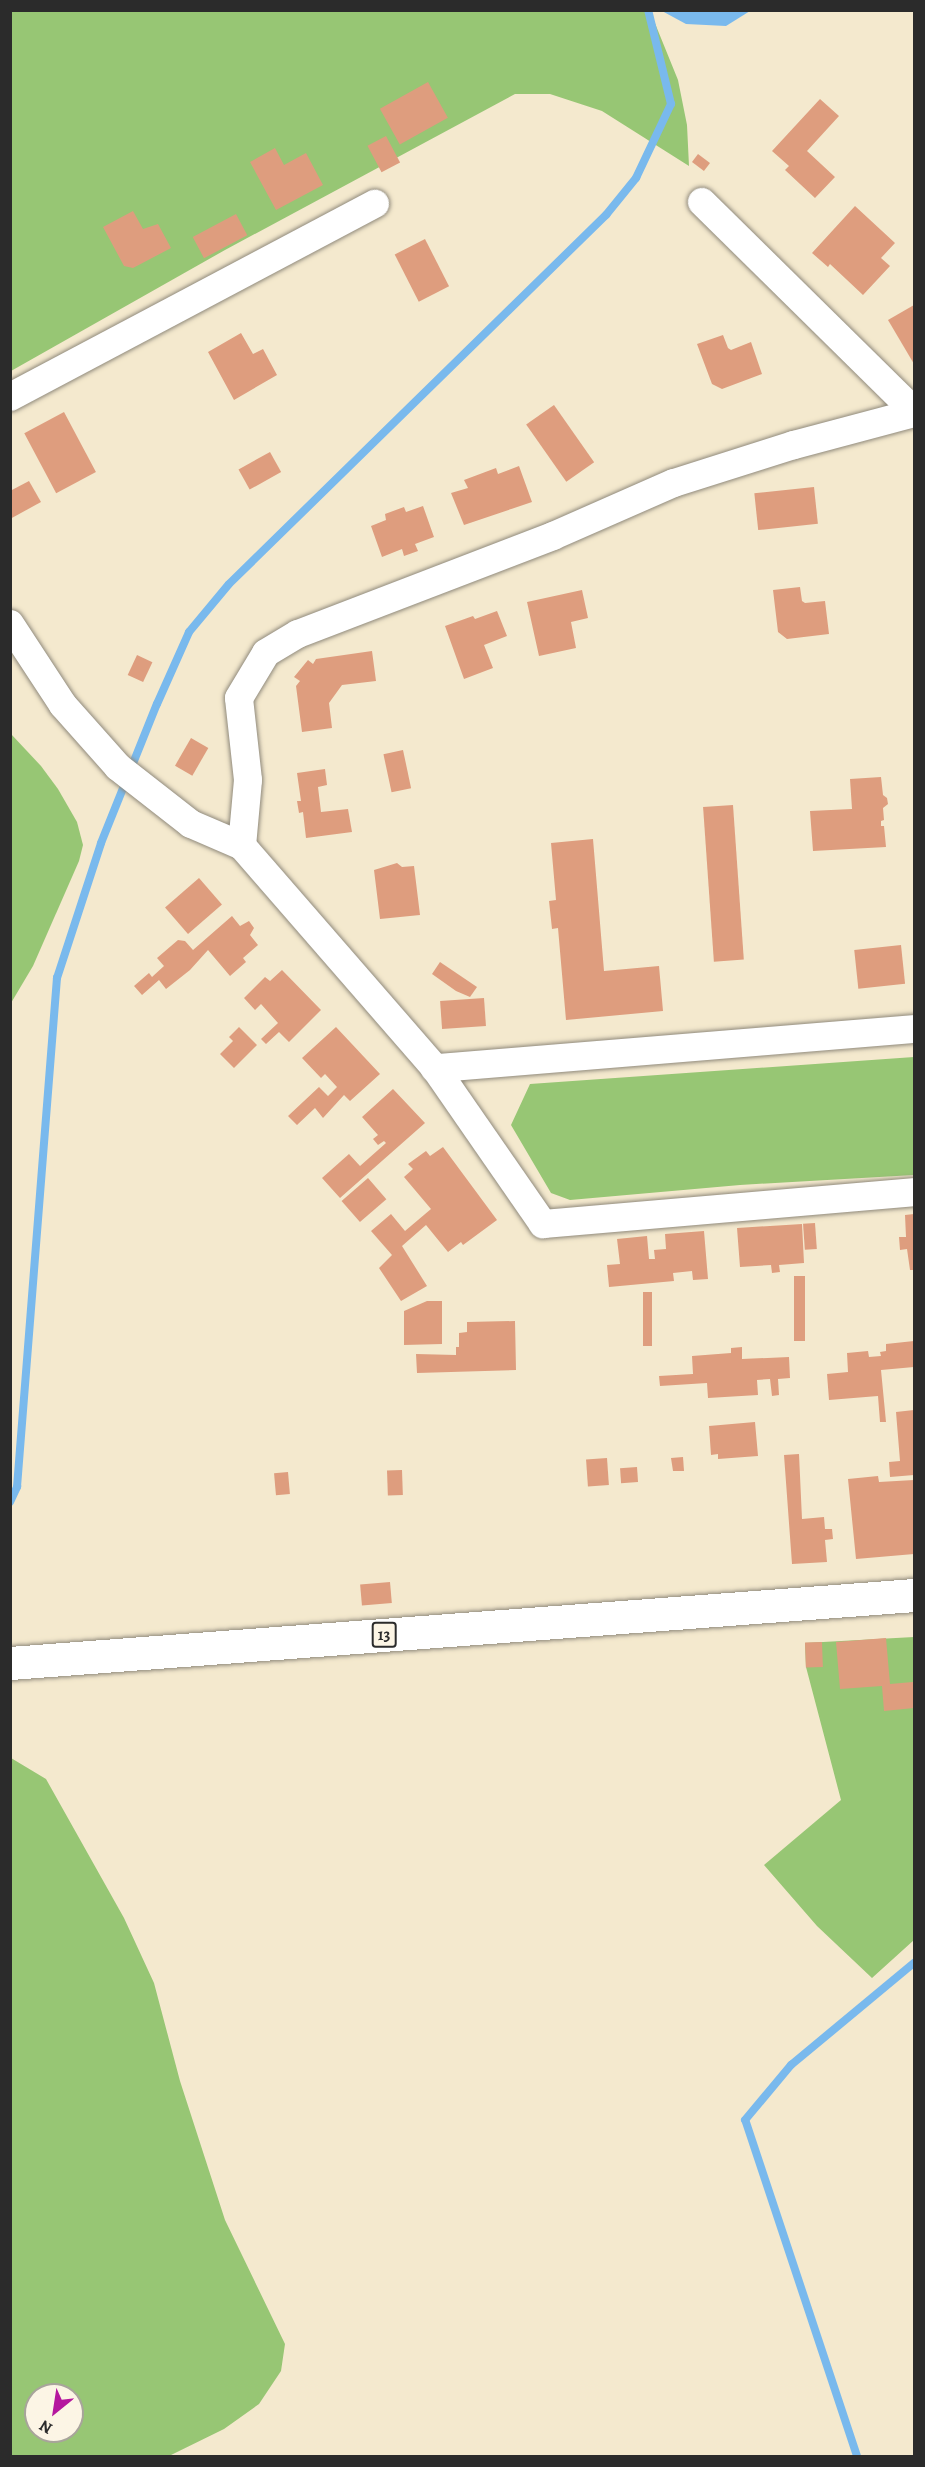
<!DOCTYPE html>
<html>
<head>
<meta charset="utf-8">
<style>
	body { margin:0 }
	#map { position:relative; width:925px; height:2467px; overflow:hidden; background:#f4e9ce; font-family:Alegreya,serif }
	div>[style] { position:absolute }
	.green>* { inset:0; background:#97c674 }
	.water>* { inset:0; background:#79b9ed }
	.stream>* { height:8px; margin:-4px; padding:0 4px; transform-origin:4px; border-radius:4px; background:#79b9ed }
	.building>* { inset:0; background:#de9d7e; transform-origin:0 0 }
	.roads { filter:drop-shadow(0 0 2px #908a7c) drop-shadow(0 0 2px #908a7c) }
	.minor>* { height:28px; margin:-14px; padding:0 14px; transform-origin:14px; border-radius:14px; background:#fff }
	.major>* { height:33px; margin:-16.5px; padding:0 16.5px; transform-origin:16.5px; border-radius:16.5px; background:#fff }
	span { translate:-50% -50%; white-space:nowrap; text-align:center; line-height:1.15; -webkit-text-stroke:6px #fcf5e5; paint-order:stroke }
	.shield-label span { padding:2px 4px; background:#fcf5e5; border:2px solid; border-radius:4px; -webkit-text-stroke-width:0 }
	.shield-label { font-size:16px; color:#2b2b2b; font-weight:700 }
	.frame { position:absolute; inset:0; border:12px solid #2b2b2b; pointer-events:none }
	.north { position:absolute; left:24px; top:2383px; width:60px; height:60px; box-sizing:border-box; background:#fcf5e5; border:2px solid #a8a49b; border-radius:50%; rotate:210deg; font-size:16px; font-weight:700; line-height:24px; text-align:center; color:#2b2b2b }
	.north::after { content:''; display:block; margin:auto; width:21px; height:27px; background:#b5179e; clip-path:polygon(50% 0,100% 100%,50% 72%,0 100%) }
</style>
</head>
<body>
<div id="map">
	<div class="green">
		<i style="clip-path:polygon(11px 11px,650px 11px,678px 80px,687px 125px,689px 166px,602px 111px,550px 94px,515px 94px,225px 250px,11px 371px)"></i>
		<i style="clip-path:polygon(11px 734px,41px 766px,58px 789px,77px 822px,83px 845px,79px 861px,33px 966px,11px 1003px)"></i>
		<i style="clip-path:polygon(914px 1057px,914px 1175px,740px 1185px,570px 1200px,551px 1193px,511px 1125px,530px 1084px)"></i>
		<i style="clip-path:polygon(914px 1637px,914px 1940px,872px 1978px,817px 1926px,764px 1865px,841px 1800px,806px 1667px,805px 1643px)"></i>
		<i style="clip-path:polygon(evenodd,11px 1758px,46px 1779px,124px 1918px,154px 1983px,180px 2081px,225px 2220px,285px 2344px,281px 2371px,259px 2404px,224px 2429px,169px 2456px,11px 2456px,11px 1758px,36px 2395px,72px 2395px,72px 2431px,36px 2431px,36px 2395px)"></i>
	</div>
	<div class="water">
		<i style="clip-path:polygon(662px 11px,749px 10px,750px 11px,726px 26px,686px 24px)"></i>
	</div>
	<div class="stream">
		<i style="left:10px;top:1502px;width:17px;rotate:-65deg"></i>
		<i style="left:17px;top:1487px;width:511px;rotate:-85.51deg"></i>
		<i style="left:57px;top:978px;width:142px;rotate:-71.9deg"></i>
		<i style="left:101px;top:843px;width:150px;rotate:-68.1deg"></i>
		<i style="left:157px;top:704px;width:79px;rotate:-66deg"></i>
		<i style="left:189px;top:632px;width:62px;rotate:-50.2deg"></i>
		<i style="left:229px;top:584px;width:528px;rotate:-44.39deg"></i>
		<i style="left:606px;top:215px;width:48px;rotate:-51deg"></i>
		<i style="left:636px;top:178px;width:82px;rotate:-64.7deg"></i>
		<i style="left:671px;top:104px;width:97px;rotate:-103.7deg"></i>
		<i style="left:857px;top:2456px;width:354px;rotate:-108.4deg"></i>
		<i style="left:745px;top:2120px;width:72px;rotate:-50.1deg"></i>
		<i style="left:791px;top:2065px;width:160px;rotate:-39.7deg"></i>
	</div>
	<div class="building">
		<i style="left:428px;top:82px;width:41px;height:55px;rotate:61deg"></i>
		<i style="clip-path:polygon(820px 99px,839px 116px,807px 151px,835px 177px,815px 198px,785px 170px,789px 166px,772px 151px)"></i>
		<i style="left:386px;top:136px;width:30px;height:21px;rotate:62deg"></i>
		<i style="clip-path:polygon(275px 148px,284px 165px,306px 153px,323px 185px,276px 210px,250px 162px)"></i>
		<i style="left:698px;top:154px;width:15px;height:10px;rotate:37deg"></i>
		<i style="clip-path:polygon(855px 206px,895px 243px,881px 258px,890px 266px,863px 295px,830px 264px,828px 267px,812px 253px)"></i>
		<i style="clip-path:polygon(133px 211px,143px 229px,158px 224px,171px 248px,133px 268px,124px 266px,103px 227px)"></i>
		<i style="left:236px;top:214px;width:24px;height:49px;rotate:62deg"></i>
		<i style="left:425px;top:239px;width:53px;height:34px;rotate:63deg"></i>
		<i style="clip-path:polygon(914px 305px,914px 364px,888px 320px)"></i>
		<i style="clip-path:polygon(241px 333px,253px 354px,263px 349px,277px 375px,234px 400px,208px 352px)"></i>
		<i style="clip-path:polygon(723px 335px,728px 348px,731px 350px,751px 342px,762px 374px,722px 389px,712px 384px,697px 344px)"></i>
		<i style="left:554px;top:405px;width:70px;height:34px;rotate:55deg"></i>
		<i style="left:64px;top:412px;width:68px;height:45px;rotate:62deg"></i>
		<i style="left:270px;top:452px;width:23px;height:36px;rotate:61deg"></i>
		<i style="clip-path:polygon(519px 466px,532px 502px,464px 525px,451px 493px,468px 488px,464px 480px,496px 468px,498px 474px)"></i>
		<i style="clip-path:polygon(29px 481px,41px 502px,10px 519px,10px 491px)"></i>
		<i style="left:814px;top:487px;width:37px;height:60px;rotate:84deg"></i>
		<i style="clip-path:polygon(423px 506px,434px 537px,415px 544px,418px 551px,404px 556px,402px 549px,382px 557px,371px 526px,386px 520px,385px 514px,404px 507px,406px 512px)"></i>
		<i style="clip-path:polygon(800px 587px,802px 601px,805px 603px,825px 601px,829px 634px,787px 639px,778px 632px,773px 590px)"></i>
		<i style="clip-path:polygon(582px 590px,588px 618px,571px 622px,576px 648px,539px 656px,527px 602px)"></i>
		<i style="clip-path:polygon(497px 611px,507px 636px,484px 645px,493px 668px,464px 679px,445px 626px,473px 616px,475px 619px)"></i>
		<i style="clip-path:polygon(372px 651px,376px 681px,342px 685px,329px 703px,332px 728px,302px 732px,296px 686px,300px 681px,294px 677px,308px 660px,313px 664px,316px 659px)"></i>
		<i style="left:137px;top:655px;width:17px;height:22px;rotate:25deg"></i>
		<i style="left:191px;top:738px;width:20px;height:32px;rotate:30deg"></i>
		<i style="left:403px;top:750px;width:39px;height:20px;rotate:78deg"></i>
		<i style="clip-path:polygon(325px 769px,327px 785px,318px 787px,321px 812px,348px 809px,352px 832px,306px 838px,303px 812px,299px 813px,297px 801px,301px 801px,297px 773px)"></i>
		<i style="clip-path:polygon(881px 777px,883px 795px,887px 798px,888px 804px,883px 808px,884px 820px,881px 821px,881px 826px,884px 826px,886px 847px,813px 851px,810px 811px,852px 809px,850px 779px)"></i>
		<i style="left:733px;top:805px;width:155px;height:30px;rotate:86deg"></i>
		<i style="clip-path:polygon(593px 839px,604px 971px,659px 966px,663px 1011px,566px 1020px,558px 928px,552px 929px,549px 901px,556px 900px,551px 843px)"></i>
		<i style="clip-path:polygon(397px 863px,402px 867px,414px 866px,420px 915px,380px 919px,374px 870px)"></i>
		<i style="left:199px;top:878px;width:35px;height:45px;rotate:49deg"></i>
		<i style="clip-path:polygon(232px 916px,240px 926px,249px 921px,254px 928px,250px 935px,258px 945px,243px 958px,246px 962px,230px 976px,208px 950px,190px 970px,166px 989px,159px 980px,142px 995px,134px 986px,149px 973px,152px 977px,164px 966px,157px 958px,178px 940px,185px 941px,193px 950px)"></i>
		<i style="left:901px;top:945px;width:39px;height:47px;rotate:84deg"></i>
		<i style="clip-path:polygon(440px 962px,477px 987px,470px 997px,456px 991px,432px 974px)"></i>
		<i style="clip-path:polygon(282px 970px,321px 1010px,289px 1042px,279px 1032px,266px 1044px,261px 1039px,278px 1023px,261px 1004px,255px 1010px,244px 998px,265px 977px,270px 981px)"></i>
		<i style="left:484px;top:998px;width:28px;height:44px;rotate:86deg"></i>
		<i style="clip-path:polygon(239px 1027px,257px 1045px,234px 1068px,220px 1054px,233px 1041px,229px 1037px)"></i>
		<i style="clip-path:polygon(336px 1027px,380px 1074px,350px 1101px,344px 1095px,323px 1118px,315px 1108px,297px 1125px,288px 1116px,319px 1087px,328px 1096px,337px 1087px,325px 1074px,321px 1078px,302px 1058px)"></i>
		<i style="clip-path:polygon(393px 1089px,425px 1123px,340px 1198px,322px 1178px,349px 1154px,360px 1166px,386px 1143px,384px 1141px,378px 1145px,373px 1139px,378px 1135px,362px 1117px)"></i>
		<i style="clip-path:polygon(443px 1147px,497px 1220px,463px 1245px,461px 1242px,448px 1252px,426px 1225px,402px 1246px,427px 1286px,401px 1301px,379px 1268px,392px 1255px,371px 1231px,391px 1214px,405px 1231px,431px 1209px,404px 1177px,413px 1169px,408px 1164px,426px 1151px,430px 1156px)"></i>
		<i style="left:368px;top:1178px;width:28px;height:35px;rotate:49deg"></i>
		<i style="clip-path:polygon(914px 1214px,914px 1270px,910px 1270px,907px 1249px,900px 1250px,899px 1237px,906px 1237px,905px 1215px)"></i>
		<i style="left:815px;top:1223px;width:26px;height:12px;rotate:86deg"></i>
		<i style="clip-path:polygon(802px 1224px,804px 1263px,779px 1265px,780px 1272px,772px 1273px,771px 1265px,740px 1267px,737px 1228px)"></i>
		<i style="clip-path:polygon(704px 1231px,708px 1279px,693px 1280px,692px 1271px,673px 1273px,674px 1281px,609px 1287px,607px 1265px,620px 1264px,617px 1239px,647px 1236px,649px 1259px,655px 1259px,654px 1250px,666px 1249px,665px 1234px)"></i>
		<i style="left:794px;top:1276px;width:11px;height:65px"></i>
		<i style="left:643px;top:1292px;width:9px;height:54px"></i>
		<i style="clip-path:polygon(427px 1301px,442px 1301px,442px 1344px,404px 1345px,404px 1311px)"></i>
		<i style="clip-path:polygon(515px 1321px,516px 1370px,417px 1373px,416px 1354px,456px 1355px,456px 1347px,459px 1347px,459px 1333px,467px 1332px,467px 1322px)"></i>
		<i style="clip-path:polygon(914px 1341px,914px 1367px,881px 1370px,886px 1422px,880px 1422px,878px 1396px,829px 1400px,827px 1374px,848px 1372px,847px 1353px,868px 1351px,869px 1357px,881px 1356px,880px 1352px,886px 1351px,886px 1344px)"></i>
		<i style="clip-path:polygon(742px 1347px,742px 1359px,789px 1357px,790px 1378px,778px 1379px,779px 1395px,772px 1396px,770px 1379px,757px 1380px,758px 1395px,708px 1398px,707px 1383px,660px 1386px,659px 1376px,693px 1374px,692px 1356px,731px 1353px,731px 1348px)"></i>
		<i style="clip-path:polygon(914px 1410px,914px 1475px,890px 1477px,889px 1462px,900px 1461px,896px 1412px)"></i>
		<i style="clip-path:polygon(755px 1422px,758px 1456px,718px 1459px,718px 1454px,711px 1455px,709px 1426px)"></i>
		<i style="clip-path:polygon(799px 1454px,802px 1519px,824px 1517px,825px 1529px,832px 1529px,833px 1539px,825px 1540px,827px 1562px,792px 1564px,784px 1455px)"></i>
		<i style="clip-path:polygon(683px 1457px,684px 1471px,673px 1471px,671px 1458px)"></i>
		<i style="left:607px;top:1458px;width:27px;height:21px;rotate:86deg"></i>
		<i style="left:637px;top:1467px;width:15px;height:17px;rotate:86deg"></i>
		<i style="left:402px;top:1470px;width:25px;height:15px;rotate:88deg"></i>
		<i style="left:288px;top:1472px;width:22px;height:14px;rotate:85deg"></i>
		<i style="clip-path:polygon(878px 1476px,879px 1482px,914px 1480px,914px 1554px,856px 1559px,848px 1479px)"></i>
		<i style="left:390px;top:1582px;width:21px;height:30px;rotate:85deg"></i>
		<i style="clip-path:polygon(886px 1638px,890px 1684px,913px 1682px,914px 1708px,884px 1711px,882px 1686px,840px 1689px,836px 1642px)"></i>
		<i style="left:822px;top:1642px;width:25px;height:17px;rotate:88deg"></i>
	</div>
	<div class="roads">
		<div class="minor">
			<i style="left:702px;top:202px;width:298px;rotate:44.6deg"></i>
			<i style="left:10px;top:397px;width:413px;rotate:-27.9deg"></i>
			<i style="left:10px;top:624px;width:97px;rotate:56.8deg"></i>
			<i style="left:63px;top:705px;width:83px;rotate:48.4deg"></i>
			<i style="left:118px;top:767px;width:93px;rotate:38deg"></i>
			<i style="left:191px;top:824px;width:56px;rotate:23.3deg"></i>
			<i style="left:914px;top:1029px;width:481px;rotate:175.3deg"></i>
			<i style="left:435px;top:1068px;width:190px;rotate:55.3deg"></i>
			<i style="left:543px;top:1224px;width:372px;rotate:-4.9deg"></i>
			<i style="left:435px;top:1068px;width:294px;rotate:-131deg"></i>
			<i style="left:242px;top:846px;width:66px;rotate:-84.8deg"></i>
			<i style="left:248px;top:780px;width:82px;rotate:-96.3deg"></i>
			<i style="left:239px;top:698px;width:52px;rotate:-59deg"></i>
			<i style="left:266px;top:653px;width:37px;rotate:-31deg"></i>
			<i style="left:298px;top:634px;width:273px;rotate:-21deg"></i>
			<i style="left:553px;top:536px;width:132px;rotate:-23.7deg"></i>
			<i style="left:674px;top:483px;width:126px;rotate:-17.6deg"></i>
			<i style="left:794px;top:445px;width:124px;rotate:-14.9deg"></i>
		</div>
		<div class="major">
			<i style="left:10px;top:1663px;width:907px;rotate:-4.3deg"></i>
		</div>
	</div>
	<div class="shield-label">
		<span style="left:384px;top:1635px">13</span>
	</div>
	<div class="frame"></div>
	<div class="north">N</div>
</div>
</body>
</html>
